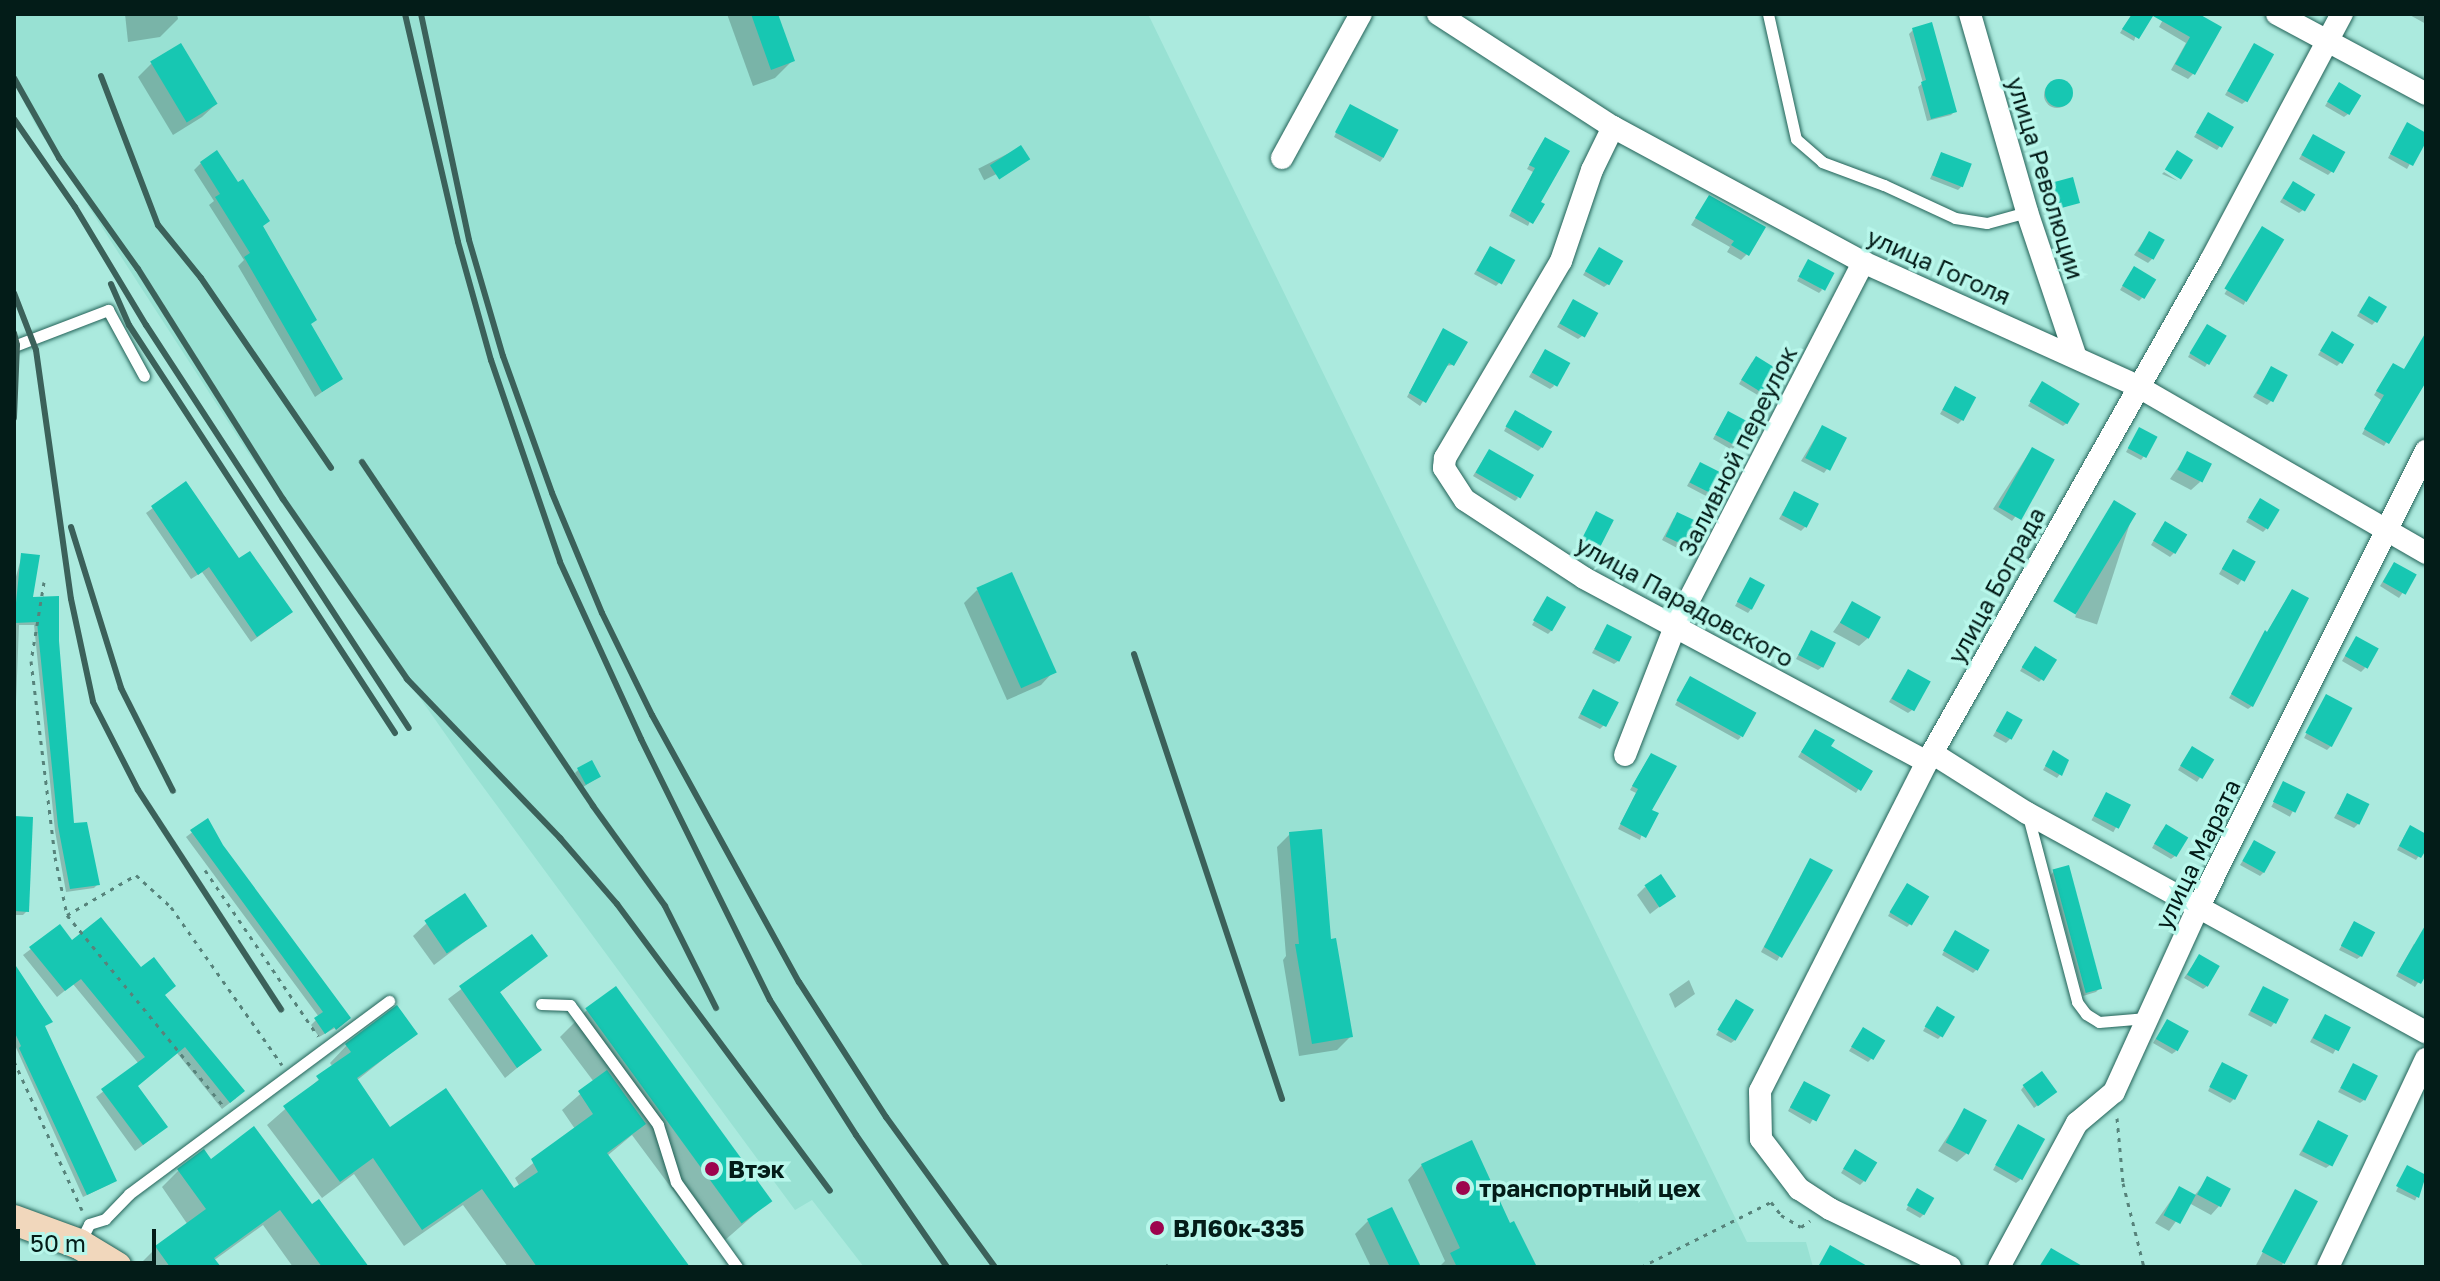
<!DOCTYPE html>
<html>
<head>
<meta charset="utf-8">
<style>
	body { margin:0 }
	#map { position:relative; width:2440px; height:1281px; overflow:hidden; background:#abeade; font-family:"Golos Text",sans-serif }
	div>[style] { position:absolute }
	.built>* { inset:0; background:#98e1d3 }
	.shadow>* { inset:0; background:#0003; transform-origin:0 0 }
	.round { border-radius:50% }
	.building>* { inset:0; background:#17c7b2; transform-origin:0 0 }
	.path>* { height:3px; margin-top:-1.5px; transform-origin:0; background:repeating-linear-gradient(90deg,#57837b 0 4px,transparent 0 10px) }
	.roads { filter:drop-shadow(0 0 2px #236258) drop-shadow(0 0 2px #236258) }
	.lane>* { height:11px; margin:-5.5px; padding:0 5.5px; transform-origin:5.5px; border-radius:5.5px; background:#fff }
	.street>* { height:22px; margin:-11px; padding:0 11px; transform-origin:11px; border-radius:11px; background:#fff }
	.secondary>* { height:30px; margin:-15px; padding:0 15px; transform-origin:15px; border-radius:15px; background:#f1d7bc }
	.rail>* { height:6px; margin:-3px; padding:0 3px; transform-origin:3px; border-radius:3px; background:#3b615a }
	.dots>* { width:22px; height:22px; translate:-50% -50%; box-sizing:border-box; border:4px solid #b8f7eb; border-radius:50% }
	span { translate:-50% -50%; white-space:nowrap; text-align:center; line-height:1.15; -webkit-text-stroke:7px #b8f7eb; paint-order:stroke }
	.street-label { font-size:24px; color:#031c18 }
	.poi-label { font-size:24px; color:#031c18; font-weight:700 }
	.left { translate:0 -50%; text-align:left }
	.frame { position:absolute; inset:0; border:16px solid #031c18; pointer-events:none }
	.scale { position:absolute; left:16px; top:1229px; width:140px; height:36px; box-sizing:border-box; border:4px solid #031c18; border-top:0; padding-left:10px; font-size:24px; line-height:28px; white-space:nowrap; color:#031c18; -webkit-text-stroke:6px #b8f7eb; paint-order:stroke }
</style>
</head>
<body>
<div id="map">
	<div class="built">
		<i style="clip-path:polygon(14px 14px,1148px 14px,1747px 1242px,1806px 1242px,1813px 1267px,864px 1267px,812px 1200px,795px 1210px,467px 765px,247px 451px,35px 124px,14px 82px)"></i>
	</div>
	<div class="shadow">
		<i style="clip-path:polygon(125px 14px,177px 14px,178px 19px,160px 37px,128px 42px)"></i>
		<i style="clip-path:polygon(727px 14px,776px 14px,793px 60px,775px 78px,753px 86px)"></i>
		<i style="clip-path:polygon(2132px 14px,2143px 14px,2134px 41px,2120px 33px)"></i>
		<i style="clip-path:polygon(2166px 14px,2195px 14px,2193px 74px,2188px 79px,2171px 70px,2186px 43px,2159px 27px)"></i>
		<i style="clip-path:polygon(2408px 14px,2426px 14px,2426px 24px)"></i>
		<i style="clip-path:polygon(1913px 30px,1955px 111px,1951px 115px,1927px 121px,1918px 87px,1923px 83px,1909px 34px)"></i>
		<i style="clip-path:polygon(181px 46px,216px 104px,202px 117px,173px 135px,138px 77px,151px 64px)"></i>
		<i style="clip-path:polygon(2254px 46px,2246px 101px,2242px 104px,2225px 95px)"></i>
		<i class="round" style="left:2044px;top:82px;width:26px;height:26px"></i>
		<i style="clip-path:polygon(2336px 88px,2348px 114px,2344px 117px,2325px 106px)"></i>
		<i style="clip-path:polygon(1347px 110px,1383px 158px,1380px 162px,1334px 137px)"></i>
		<i style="clip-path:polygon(2208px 115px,2220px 146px,2217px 150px,2194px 137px)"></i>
		<i style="clip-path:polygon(2404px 129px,2426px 135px,2407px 169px,2388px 158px)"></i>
		<i style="clip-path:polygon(2310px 141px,2332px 171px,2328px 175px,2299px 159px)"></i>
		<i style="clip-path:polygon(1542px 143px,1538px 203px,1528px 226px,1509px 216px,1533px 172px,1527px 169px)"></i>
		<i style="left:1021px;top:147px;width:13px;height:48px;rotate:63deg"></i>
		<i style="clip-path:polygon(1941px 154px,1962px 186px,1958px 190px,1930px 179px)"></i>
		<i style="clip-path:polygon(201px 163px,261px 227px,309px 325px,341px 379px,315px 397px,238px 266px,244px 260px,209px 205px,214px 201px,194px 170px)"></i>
		<i style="clip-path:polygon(2164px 172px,2178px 181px,2162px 174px)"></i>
		<i style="clip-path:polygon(2048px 186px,2078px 202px,2050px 212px,2044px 190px)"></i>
		<i style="clip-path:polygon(2289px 188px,2303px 210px,2299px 213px,2280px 202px)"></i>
		<i style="clip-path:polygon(1709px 197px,1747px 254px,1741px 260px,1727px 252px,1730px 247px,1691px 225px)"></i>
		<i style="left:2262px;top:229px;width:22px;height:75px;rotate:30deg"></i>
		<i style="clip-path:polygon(2149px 233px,2152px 259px,2148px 263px,2134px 255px)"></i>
		<i style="clip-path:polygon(1599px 249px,1608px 284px,1604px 287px,1583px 275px)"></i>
		<i style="clip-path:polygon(1487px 252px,1499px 283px,1496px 286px,1474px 274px)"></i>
		<i style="clip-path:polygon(1805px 266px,1822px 290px,1819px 293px,1797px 281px)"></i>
		<i style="clip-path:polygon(2131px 272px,2142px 298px,2139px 301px,2120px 290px)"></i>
		<i style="clip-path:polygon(1573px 301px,1582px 336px,1578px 339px,1557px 327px)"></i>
		<i style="clip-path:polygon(2366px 302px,2376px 321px,2372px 325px,2357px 316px)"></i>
		<i style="clip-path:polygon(1443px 330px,1452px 365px,1445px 366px,1420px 406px,1407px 397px)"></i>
		<i style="clip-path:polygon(2204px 330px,2224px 336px,2205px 367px,2188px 357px)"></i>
		<i style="clip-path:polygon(2332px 333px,2340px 363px,2337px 366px,2318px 355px)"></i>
		<i style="clip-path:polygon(2426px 344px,2426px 378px,2384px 446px,2362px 434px,2381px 400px,2374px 395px,2393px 365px,2403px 371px)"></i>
		<i style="clip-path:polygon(1542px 355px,1554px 386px,1550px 389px,1529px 377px)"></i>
		<i style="clip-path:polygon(1752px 362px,1765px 393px,1761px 397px,1739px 384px)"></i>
		<i style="clip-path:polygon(2271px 368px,2271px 401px,2267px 405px,2253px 397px)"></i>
		<i style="clip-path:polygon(1955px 388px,1962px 420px,1958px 424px,1940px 414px)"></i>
		<i style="clip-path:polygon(2039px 388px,2067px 423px,2063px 426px,2028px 406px)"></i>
		<i style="clip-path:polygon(1512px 416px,1542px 447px,1538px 451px,1504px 431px)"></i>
		<i style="clip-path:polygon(1725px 417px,1735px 446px,1732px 450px,1713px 439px)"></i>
		<i style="clip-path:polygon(1822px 427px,1827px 469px,1824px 473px,1801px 461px)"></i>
		<i style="clip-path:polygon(2136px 434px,2144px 456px,2141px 460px,2126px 452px)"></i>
		<i style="clip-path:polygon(2029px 453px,2015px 517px,2012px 521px,1993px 509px)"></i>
		<i style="clip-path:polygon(2188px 453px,2200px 482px,2191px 490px,2170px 479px)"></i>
		<i style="clip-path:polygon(1486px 455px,1518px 498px,1515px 501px,1473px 476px)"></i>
		<i style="clip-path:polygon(1697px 468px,1710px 493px,1706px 496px,1687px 486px)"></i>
		<i style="clip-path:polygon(186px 484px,238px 561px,284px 618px,251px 642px,202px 572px,191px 579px,146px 513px)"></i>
		<i style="clip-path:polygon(1794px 493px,1805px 527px,1801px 531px,1779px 519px)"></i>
		<i style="clip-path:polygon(2257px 504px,2266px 529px,2263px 532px,2246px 522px)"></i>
		<i style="left:2111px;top:507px;width:23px;height:116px;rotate:18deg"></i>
		<i style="left:1597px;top:514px;width:16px;height:42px;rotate:27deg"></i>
		<i style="clip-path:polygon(1674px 518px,1683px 545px,1679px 549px,1662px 540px)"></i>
		<i style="clip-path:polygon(2162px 527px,2174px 553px,2170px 557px,2151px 545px)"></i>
		<i style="clip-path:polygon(22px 555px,31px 600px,57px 641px,72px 825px,98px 884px,94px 888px,66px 892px,55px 831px,34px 625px,19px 625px,14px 753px,14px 584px)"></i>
		<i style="clip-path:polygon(2230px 555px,2253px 563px,2238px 585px,2219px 574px)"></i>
		<i style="clip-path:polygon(2391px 568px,2414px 576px,2399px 598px,2380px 586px)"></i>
		<i style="clip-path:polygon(1750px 580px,1751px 609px,1748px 613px,1735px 606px)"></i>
		<i style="clip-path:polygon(977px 590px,1054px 671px,1041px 685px,1007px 700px,964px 603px)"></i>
		<i style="clip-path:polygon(2289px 595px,2252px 706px,2248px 709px,2229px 698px)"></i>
		<i style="clip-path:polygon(1547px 599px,1552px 630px,1548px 634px,1532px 625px)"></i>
		<i style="clip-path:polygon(1853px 604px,1868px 638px,1859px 646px,1833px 632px)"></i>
		<i style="clip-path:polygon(1607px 627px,1618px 661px,1614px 664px,1592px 653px)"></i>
		<i style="clip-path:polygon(1811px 632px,1822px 667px,1818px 670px,1796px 659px)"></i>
		<i style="clip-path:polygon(2353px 642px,2365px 668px,2361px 672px,2342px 661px)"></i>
		<i style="clip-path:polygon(2031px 653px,2043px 678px,2039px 682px,2020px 671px)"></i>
		<i style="clip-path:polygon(1905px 675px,1912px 710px,1908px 713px,1889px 702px)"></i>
		<i style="clip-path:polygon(1687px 682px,1741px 737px,1738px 740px,1675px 705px)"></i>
		<i style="clip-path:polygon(1590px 695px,1604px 725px,1600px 729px,1578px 718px)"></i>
		<i style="clip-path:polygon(2326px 697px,2331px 746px,2327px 750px,2304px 738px)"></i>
		<i style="clip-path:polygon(2004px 717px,2010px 739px,2006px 743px,1993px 736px)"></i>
		<i style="clip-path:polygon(1815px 731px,1828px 747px,1870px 771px,1856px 793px,1798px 757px)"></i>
		<i style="clip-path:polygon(2189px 752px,2212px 759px,2197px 782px,2178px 770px)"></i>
		<i style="clip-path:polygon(2053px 753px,2060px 774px,2057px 778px,2043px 770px)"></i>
		<i style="clip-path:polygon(1648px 759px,1649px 811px,1640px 840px,1618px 829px,1636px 793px,1630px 790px)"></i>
		<i style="clip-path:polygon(579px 769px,599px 777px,583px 787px,575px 773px)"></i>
		<i style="left:2284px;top:783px;width:21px;height:27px;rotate:28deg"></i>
		<i style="left:2106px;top:794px;width:25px;height:30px;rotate:29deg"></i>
		<i style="clip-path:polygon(2347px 795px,2358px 824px,2354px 828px,2334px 818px)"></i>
		<i style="clip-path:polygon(14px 818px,27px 911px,23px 915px,14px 915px)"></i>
		<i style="clip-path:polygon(207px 821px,221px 846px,344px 1023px,319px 1037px,311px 1025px,319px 1017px,186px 837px)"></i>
		<i style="clip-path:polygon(2162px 830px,2175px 856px,2171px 859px,2152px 848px)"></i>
		<i style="clip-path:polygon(2407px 831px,2426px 836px,2426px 845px,2416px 860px,2397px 850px)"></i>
		<i style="clip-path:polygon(1290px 834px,1329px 941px,1350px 1037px,1337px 1050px,1299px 1056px,1283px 960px,1286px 956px,1277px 847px)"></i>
		<i style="clip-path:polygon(2254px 843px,2264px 872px,2260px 876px,2240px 865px)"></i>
		<i style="clip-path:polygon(1807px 865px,1830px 871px,1777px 961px,1761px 952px)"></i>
		<i style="clip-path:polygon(2054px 871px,2100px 988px,2096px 992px,2083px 996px,2051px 875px)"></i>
		<i style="clip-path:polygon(1645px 887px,1673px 896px,1650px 914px,1637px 895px)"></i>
		<i style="clip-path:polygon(1904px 889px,1910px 924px,1907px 927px,1888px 916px)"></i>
		<i style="clip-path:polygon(427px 923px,485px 926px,434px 965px,413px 936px)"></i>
		<i style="clip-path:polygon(2354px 924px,2361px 956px,2357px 959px,2339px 950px)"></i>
		<i style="clip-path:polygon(60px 927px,71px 943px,163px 996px,236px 1098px,222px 1109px,177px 1053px,135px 1087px,158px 1134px,135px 1151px,96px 1097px,139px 1064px,73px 984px,57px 997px,23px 955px)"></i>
		<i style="clip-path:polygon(1952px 936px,1977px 969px,1973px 973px,1942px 955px)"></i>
		<i style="clip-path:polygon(531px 937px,545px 956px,499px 993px,539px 1050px,505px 1078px,448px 999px)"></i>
		<i style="clip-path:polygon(2414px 944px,2426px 945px,2426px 971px,2415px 987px,2396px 976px)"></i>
		<i style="clip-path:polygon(2199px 956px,2207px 986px,2203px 989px,2184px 978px)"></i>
		<i style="clip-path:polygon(14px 967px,110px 1184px,83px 1197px,14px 1043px)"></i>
		<i style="clip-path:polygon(1689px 980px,1695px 994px,1675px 1008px,1669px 994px)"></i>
		<i style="clip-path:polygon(2263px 989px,2274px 1023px,2271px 1027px,2248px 1015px)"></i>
		<i style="clip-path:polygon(1733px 1006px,1735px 1040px,1731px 1043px,1716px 1035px)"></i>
		<i style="clip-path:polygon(587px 1010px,771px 1200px,716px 1248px,632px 1135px,607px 1156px,687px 1267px,508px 1267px,463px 1205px,404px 1246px,354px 1174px,322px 1198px,267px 1125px,333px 1067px,330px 1063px,347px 1045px,415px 1034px,356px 1081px,390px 1130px,514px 1191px,520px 1187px,515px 1178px,575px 1129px,562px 1110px,594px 1082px,560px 1037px)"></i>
		<i style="clip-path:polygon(1934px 1012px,1941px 1036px,1938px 1039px,1923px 1031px)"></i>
		<i style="clip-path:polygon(2322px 1020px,2348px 1028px,2333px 1054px,2310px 1042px)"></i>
		<i style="clip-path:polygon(2164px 1025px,2176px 1051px,2172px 1054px,2153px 1043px)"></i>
		<i style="clip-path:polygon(1863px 1029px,1871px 1059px,1868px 1062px,1849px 1051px)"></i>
		<i style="clip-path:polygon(2353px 1066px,2364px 1100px,2360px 1103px,2338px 1092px)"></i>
		<i style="clip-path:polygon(2219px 1068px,2234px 1099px,2230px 1103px,2208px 1091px)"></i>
		<i style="clip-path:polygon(2024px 1086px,2051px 1095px,2034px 1108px,2021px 1090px)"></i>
		<i style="clip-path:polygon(1801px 1087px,1827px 1096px,1810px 1124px,1788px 1111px)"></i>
		<i style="clip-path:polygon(1965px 1110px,1966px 1154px,1957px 1162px,1938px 1151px)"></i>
		<i style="clip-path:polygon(2318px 1122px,2330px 1165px,2326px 1168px,2299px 1155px)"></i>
		<i style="clip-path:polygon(2015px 1131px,2020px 1180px,2016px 1183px,1993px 1170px)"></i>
		<i style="clip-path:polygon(1852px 1155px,1864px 1181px,1860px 1185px,1841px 1173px)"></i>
		<i style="clip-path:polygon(210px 1162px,312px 1207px,366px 1267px,293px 1267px,263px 1225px,213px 1261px,218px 1267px,142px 1267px,140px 1264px,156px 1248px,188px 1225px,162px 1187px,179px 1170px)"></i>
		<i style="clip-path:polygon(1422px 1165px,1509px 1226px,1535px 1267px,1439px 1267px,1445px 1261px,1408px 1180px)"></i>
		<i style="left:2407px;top:1168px;width:21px;height:26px;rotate:25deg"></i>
		<i style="clip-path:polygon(2208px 1179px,2219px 1206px,2211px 1215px,2189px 1203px,2169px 1231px,2155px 1223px,2179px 1189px,2194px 1196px)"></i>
		<i style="clip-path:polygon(2295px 1191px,2315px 1202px,2281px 1267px,2255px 1267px)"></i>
		<i style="clip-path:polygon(1914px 1195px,1924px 1214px,1920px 1218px,1906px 1210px)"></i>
		<i style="clip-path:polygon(1368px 1221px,1419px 1267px,1371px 1267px,1355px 1234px)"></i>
	</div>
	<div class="building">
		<i style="clip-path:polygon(751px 14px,778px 14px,795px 61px,771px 70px)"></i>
		<i style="clip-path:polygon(2132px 14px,2199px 14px,2222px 27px,2195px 75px,2175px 64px,2190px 37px,2153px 16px,2139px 39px,2122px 29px)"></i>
		<i style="clip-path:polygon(1932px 22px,1957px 112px,1931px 119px,1921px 82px,1926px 80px,1912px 28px)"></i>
		<i style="left:181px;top:43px;width:71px;height:36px;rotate:59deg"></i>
		<i style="left:2254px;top:43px;width:23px;height:55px;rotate:29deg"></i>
		<i class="round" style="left:2045px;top:79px;width:28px;height:28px"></i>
		<i style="left:2339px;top:82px;width:26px;height:23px;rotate:31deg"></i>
		<i style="left:1350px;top:104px;width:55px;height:32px;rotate:28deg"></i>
		<i style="left:2208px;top:112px;width:30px;height:24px;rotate:30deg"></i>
		<i style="clip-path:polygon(2407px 122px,2426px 133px,2426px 142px,2413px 166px,2390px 154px)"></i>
		<i style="left:2313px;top:134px;width:37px;height:24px;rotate:29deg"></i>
		<i style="clip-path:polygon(1545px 137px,1570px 151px,1541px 202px,1545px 204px,1533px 224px,1511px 211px,1535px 168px,1529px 165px)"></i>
		<i style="left:1021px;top:145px;width:17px;height:37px;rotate:57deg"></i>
		<i style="clip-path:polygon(217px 150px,238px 182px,243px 179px,270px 221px,263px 226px,317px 320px,311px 324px,343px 379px,322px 392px,244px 257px,250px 253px,215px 197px,220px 194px,200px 162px)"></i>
		<i style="left:2177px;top:150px;width:19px;height:23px;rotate:32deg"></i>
		<i style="left:1941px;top:152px;width:33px;height:25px;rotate:21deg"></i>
		<i style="left:2073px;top:177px;width:27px;height:27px;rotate:75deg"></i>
		<i style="left:2293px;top:181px;width:26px;height:20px;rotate:31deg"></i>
		<i style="clip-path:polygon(1709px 195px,1766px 227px,1749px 256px,1731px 245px,1734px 241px,1695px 218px)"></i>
		<i style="left:2262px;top:226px;width:26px;height:73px;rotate:31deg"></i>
		<i style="left:2149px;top:231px;width:18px;height:23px;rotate:29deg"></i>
		<i style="left:1490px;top:246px;width:29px;height:28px;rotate:29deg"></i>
		<i style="left:1599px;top:247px;width:28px;height:28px;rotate:30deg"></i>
		<i style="left:1808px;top:259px;width:30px;height:20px;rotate:28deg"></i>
		<i style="left:2134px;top:266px;width:26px;height:23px;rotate:31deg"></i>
		<i style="left:2369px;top:296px;width:21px;height:19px;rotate:31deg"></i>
		<i style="left:1573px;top:299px;width:29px;height:28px;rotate:29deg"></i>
		<i style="left:2207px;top:324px;width:23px;height:34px;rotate:31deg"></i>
		<i style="clip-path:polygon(1443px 328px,1468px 342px,1454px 366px,1449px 363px,1426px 403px,1409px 393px)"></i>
		<i style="left:2332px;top:331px;width:26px;height:23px;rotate:31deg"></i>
		<i style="clip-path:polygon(2426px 332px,2426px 382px,2389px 444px,2364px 429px,2384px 395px,2376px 391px,2393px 363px,2404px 369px)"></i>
		<i style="left:1545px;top:349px;width:29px;height:27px;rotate:29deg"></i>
		<i style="left:1756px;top:356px;width:28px;height:28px;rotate:32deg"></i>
		<i style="left:2271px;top:366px;width:19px;height:31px;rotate:28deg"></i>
		<i style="left:2042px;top:381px;width:44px;height:24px;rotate:31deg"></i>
		<i style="left:1955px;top:386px;width:24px;height:27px;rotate:28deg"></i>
		<i style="left:1515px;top:410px;width:43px;height:19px;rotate:30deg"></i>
		<i style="left:1728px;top:411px;width:26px;height:27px;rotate:28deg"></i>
		<i style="left:1822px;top:425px;width:28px;height:37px;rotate:27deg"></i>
		<i style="left:2139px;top:427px;width:21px;height:24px;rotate:28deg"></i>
		<i style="left:2032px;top:447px;width:26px;height:69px;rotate:29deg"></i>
		<i style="left:1489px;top:449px;width:52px;height:27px;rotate:30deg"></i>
		<i style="left:2187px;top:451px;width:28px;height:21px;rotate:27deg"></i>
		<i style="left:1700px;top:462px;width:25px;height:23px;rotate:27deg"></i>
		<i style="clip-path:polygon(186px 481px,239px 558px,250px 551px,293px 612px,257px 637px,209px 567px,198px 575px,151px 506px)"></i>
		<i style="left:1794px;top:491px;width:28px;height:27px;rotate:27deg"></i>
		<i style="left:2260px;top:498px;width:23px;height:23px;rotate:31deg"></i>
		<i style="left:2114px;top:500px;width:26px;height:118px;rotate:31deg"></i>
		<i style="left:1596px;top:511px;width:20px;height:33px;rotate:27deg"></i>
		<i style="left:1677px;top:512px;width:23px;height:27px;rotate:25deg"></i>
		<i style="left:2165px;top:521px;width:26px;height:23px;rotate:31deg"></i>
		<i style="left:2233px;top:549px;width:26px;height:23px;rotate:29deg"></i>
		<i style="clip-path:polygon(21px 553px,40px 555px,33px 597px,59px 596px,59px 641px,74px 823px,87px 822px,100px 885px,70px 889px,58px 826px,37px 622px,14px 623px)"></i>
		<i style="left:2394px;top:562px;width:26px;height:23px;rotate:29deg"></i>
		<i style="left:1012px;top:572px;width:110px;height:39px;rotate:66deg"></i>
		<i style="left:1750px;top:577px;width:17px;height:28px;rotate:28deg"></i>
		<i style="clip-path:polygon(2292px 589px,2309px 598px,2253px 707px,2231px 694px,2265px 630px,2267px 632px)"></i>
		<i style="left:1547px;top:596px;width:22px;height:28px;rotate:30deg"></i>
		<i style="left:1852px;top:601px;width:33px;height:25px;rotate:29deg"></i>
		<i style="left:1607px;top:624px;width:28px;height:28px;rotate:27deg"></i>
		<i style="left:1811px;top:630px;width:28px;height:28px;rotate:27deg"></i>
		<i style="left:2356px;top:636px;width:26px;height:23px;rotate:29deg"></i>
		<i style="left:2035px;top:646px;width:26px;height:25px;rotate:32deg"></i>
		<i style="left:1908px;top:669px;width:26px;height:34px;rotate:29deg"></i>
		<i style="left:1690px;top:676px;width:76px;height:28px;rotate:29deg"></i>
		<i style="left:1593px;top:689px;width:29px;height:28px;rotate:27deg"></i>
		<i style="left:2326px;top:694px;width:30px;height:44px;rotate:28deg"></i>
		<i style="left:2007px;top:711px;width:18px;height:23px;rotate:29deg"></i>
		<i style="clip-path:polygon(1815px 729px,1835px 740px,1831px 746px,1873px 771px,1861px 791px,1801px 752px)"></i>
		<i style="left:2192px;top:746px;width:26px;height:23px;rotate:31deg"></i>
		<i style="clip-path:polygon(2053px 750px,2069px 760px,2062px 776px,2045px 766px)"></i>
		<i style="clip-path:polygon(1651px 753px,1677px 766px,1652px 810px,1659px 813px,1646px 838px,1620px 824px,1638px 789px,1632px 786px)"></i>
		<i style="left:592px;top:760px;width:19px;height:17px;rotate:62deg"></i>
		<i style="left:2283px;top:781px;width:25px;height:23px;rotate:26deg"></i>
		<i style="left:2106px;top:792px;width:28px;height:27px;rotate:27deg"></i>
		<i style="left:2347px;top:793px;width:25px;height:23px;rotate:26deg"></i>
		<i style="clip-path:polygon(14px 816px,33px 817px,29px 912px,14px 911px)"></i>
		<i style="clip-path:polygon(208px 818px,223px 845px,351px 1018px,336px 1030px,334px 1027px,325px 1034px,314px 1018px,323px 1012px,190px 830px)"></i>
		<i style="left:2166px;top:824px;width:26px;height:23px;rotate:31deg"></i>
		<i style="clip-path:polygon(2410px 825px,2426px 834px,2426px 850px,2421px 858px,2399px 846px)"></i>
		<i style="clip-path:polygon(1322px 829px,1331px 939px,1336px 938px,1353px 1037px,1312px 1044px,1295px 944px,1299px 944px,1289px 832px)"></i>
		<i style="left:2254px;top:840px;width:25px;height:24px;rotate:29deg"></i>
		<i style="clip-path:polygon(1810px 858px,1833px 870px,1782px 958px,1764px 947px)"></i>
		<i style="left:2069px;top:865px;width:128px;height:17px;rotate:75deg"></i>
		<i style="left:1661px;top:874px;width:27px;height:20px;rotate:56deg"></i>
		<i style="left:1907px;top:883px;width:26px;height:34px;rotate:31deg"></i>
		<i style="left:465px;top:893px;width:40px;height:49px;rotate:56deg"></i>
		<i style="clip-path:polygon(101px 917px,141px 967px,154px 957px,176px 986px,165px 995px,245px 1091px,230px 1103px,185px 1047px,138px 1086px,168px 1127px,143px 1145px,101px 1089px,145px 1057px,81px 979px,65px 991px,29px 947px,60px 924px,72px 940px)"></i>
		<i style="left:2354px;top:921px;width:24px;height:28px;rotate:28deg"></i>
		<i style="clip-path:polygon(2426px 924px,2426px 975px,2421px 984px,2398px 972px)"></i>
		<i style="left:1955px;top:930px;width:40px;height:24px;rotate:30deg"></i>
		<i style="clip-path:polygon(532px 934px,548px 956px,500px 992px,542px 1050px,517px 1068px,459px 986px)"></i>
		<i style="left:2199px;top:954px;width:24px;height:24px;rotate:30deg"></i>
		<i style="clip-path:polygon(14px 963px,53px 1022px,45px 1026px,117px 1181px,87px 1195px,19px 1048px,21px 1046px,14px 1031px)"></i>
		<i style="left:616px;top:986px;width:266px;height:38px;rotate:54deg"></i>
		<i style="left:2263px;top:986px;width:29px;height:28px;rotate:27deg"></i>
		<i style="left:1736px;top:999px;width:21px;height:36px;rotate:31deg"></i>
		<i style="clip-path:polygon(397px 1005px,418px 1034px,357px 1078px,390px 1127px,446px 1088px,514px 1188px,538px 1172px,531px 1159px,593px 1114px,578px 1091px,607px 1070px,646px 1124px,607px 1153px,690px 1267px,537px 1267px,482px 1189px,422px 1230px,373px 1158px,340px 1182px,283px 1106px,319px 1080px,316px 1076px,351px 1052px,345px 1044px)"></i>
		<i style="left:1937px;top:1006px;width:21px;height:24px;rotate:31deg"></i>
		<i style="left:2325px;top:1014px;width:29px;height:27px;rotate:27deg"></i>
		<i style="left:2167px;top:1019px;width:25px;height:23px;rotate:29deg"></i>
		<i style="left:1863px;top:1027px;width:26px;height:23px;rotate:31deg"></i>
		<i style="left:2222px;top:1062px;width:29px;height:28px;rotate:27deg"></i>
		<i style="left:2353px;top:1063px;width:28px;height:28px;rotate:27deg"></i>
		<i style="left:2042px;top:1071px;width:26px;height:24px;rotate:54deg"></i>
		<i style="left:1804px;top:1081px;width:30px;height:30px;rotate:28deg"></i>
		<i style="left:1964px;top:1108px;width:26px;height:39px;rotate:28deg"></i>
		<i style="left:2318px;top:1120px;width:34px;height:35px;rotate:27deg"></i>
		<i style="left:2018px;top:1124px;width:31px;height:47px;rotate:29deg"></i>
		<i style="clip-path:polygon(254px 1126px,312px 1204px,319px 1199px,369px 1267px,322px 1267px,280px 1210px,214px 1258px,221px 1267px,170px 1267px,155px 1246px,206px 1209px,177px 1169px,204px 1149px,211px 1159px)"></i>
		<i style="clip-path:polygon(1472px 1140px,1510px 1223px,1514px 1221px,1537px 1267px,1457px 1267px,1450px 1253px,1460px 1248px,1421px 1164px)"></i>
		<i style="left:1855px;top:1149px;width:26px;height:23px;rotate:31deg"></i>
		<i style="clip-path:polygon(2407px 1165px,2426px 1175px,2419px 1198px,2396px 1186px)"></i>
		<i style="left:2207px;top:1176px;width:27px;height:21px;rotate:28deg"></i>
		<i style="left:2179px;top:1186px;width:19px;height:33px;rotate:28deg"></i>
		<i style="left:1917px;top:1188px;width:20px;height:20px;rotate:30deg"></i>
		<i style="left:2295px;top:1189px;width:26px;height:71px;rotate:28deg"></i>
		<i style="clip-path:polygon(1392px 1207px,1421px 1267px,1390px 1267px,1367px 1219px)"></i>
		<i style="clip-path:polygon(1830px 1245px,1869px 1267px,1818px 1267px)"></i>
		<i style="clip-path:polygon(2051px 1248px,2084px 1267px,2039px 1267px)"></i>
	</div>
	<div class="path">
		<i style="left:44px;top:582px;width:80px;rotate:99.3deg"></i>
		<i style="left:31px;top:661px;width:197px;rotate:83deg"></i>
		<i style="left:55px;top:857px;width:59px;rotate:78.3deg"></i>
		<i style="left:67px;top:915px;width:248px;rotate:50.7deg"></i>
		<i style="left:205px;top:870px;width:201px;rotate:55.8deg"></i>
		<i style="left:67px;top:915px;width:80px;rotate:-30.1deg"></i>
		<i style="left:136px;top:875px;width:47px;rotate:42.4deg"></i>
		<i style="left:171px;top:907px;width:193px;rotate:54.9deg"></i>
		<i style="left:14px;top:1061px;width:164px;rotate:65.5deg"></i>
		<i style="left:2117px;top:1118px;width:65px;rotate:84.7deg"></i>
		<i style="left:2123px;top:1183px;width:87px;rotate:76deg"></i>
		<i style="left:1166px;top:1264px;width:3px;rotate:72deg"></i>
		<i style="left:1641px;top:1267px;width:145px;rotate:-26.6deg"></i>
		<i style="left:1771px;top:1202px;width:16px;rotate:52deg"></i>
		<i style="left:1781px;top:1215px;width:23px;rotate:31deg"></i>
		<i style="left:1801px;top:1227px;width:11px;rotate:-34deg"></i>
	</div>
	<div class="roads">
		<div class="lane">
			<i style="left:1768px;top:14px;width:128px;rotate:77.4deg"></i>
			<i style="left:1796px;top:139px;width:35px;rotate:41deg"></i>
			<i style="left:1822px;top:162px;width:66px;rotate:20.4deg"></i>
			<i style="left:1884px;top:185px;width:78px;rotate:24.9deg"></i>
			<i style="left:1955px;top:218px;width:32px;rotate:9deg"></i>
			<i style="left:1987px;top:223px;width:41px;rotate:-15.4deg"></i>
			<i style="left:14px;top:346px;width:101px;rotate:-21deg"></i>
			<i style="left:108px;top:310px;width:75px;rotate:61.4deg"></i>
			<i style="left:2028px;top:816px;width:192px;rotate:75.2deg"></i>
			<i style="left:2077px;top:1002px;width:15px;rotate:53deg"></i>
			<i style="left:2086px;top:1014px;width:15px;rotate:32deg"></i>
			<i style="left:2099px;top:1022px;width:48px;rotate:-4.8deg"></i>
			<i style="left:541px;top:1004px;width:29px;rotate:2deg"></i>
			<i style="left:570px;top:1005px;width:149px;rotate:53.7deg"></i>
			<i style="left:658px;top:1125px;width:60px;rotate:72.5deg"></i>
			<i style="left:676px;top:1182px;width:105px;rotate:54.3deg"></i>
			<i style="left:80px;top:1242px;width:20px;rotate:-63deg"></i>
			<i style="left:89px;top:1224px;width:17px;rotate:-17deg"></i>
			<i style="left:105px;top:1219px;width:35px;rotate:-46deg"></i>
			<i style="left:129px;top:1194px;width:324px;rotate:-36.6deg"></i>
		</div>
		<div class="street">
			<i style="left:1438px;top:14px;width:208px;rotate:32.9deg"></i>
			<i style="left:1613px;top:127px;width:284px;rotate:28.4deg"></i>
			<i style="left:1863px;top:262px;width:301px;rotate:24.3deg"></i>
			<i style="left:2137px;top:386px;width:334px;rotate:30deg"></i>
			<i style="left:1970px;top:14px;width:206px;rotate:73.9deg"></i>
			<i style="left:2027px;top:212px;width:151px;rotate:71.4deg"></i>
			<i style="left:2277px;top:14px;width:169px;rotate:28.2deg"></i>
			<i style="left:1613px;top:127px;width:48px;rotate:116deg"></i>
			<i style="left:1592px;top:170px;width:96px;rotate:108.8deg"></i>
			<i style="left:1561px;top:261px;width:229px;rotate:120.5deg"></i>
			<i style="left:1445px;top:458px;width:10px;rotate:96deg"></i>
			<i style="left:1444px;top:468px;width:38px;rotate:57deg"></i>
			<i style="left:1465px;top:500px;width:142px;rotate:33.2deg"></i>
			<i style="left:1584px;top:578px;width:389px;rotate:28.2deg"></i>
			<i style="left:1282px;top:158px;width:164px;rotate:-61.3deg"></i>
			<i style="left:1932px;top:753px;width:112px;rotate:32.3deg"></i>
			<i style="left:2027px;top:813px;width:455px;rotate:28.8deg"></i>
			<i style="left:1625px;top:755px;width:137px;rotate:-68.7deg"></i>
			<i style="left:1675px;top:627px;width:411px;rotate:-62.7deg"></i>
			<i style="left:1950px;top:1267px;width:133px;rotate:-154.2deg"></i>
			<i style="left:1830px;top:1209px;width:37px;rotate:-147deg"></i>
			<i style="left:1799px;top:1189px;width:63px;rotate:-127.2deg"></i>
			<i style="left:1761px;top:1139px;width:48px;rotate:-91.2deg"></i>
			<i style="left:1760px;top:1091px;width:369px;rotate:-63.1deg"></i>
			<i style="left:1927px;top:762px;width:577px;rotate:-60.5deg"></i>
			<i style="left:2211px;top:260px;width:279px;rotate:-62deg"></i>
			<i style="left:1999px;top:1267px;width:164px;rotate:-61.6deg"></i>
			<i style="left:2077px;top:1123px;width:48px;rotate:-40deg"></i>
			<i style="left:2114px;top:1092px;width:202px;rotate:-65.5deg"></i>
			<i style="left:2198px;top:908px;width:511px;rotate:-63.49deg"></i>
			<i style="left:2328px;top:1267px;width:230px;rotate:-64.8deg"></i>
		</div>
		<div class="secondary">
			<i style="left:14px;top:1220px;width:69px;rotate:20.3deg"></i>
			<i style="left:79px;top:1244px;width:44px;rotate:31.2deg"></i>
		</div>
	</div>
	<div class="rail">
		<i style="left:405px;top:14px;width:234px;rotate:76.9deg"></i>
		<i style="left:458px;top:242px;width:123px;rotate:74.4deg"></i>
		<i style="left:491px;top:360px;width:213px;rotate:71.1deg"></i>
		<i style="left:560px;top:562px;width:195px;rotate:65.4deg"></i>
		<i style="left:641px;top:739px;width:291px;rotate:63.7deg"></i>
		<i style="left:770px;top:1000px;width:160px;rotate:57.5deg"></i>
		<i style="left:856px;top:1135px;width:160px;rotate:55.4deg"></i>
		<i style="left:421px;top:14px;width:231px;rotate:78deg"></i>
		<i style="left:469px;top:240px;width:121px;rotate:73.7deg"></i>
		<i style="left:503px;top:356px;width:145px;rotate:70.3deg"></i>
		<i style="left:552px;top:493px;width:130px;rotate:67.4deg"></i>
		<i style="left:602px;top:613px;width:114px;rotate:63.9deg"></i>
		<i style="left:652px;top:715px;width:305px;rotate:61.2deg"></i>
		<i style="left:799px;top:982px;width:161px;rotate:57.2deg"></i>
		<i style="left:886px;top:1117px;width:185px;rotate:54deg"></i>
		<i style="left:101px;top:76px;width:160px;rotate:69.1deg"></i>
		<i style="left:158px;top:225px;width:68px;rotate:50.9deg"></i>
		<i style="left:201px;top:278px;width:230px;rotate:55.6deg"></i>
		<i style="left:14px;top:78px;width:92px;rotate:60.6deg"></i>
		<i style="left:59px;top:158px;width:136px;rotate:54.6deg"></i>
		<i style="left:138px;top:269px;width:272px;rotate:57.8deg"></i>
		<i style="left:283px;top:499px;width:219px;rotate:55.4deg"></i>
		<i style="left:407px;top:679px;width:221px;rotate:46.1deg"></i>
		<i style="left:560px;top:838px;width:87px;rotate:49.2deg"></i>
		<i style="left:617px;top:904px;width:357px;rotate:53.4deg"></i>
		<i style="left:14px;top:119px;width:107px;rotate:55.3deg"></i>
		<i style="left:75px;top:207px;width:138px;rotate:59deg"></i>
		<i style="left:146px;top:325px;width:481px;rotate:56.9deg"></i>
		<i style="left:111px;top:284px;width:45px;rotate:66.3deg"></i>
		<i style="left:129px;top:325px;width:487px;rotate:56.9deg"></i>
		<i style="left:14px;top:293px;width:61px;rotate:68.9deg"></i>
		<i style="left:36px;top:350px;width:251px;rotate:82deg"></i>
		<i style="left:71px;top:599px;width:105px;rotate:77.9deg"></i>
		<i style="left:93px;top:702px;width:99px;rotate:62.9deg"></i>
		<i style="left:138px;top:790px;width:262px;rotate:56.9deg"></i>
		<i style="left:14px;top:333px;width:12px;rotate:76deg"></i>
		<i style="left:17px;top:345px;width:73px;rotate:92.4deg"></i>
		<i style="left:362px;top:462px;width:414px;rotate:56.1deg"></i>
		<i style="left:593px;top:806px;width:123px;rotate:54.2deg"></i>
		<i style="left:665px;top:906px;width:114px;rotate:63.4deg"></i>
		<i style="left:71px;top:527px;width:169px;rotate:72.7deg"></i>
		<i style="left:121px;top:688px;width:115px;rotate:63.2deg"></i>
		<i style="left:1134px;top:654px;width:469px;rotate:71.6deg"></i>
	</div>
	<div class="dots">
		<i style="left:712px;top:1169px;background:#9d044e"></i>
		<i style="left:1463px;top:1188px;background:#9d044e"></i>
		<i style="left:1157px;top:1228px;background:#9d044e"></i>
	</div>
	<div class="street-label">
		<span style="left:2046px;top:178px;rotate:73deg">улица Революции</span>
		<span style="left:1939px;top:266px;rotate:24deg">улица Гоголя</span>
		<span style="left:1737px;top:451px;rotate:-63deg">Заливной переулок</span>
		<span style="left:1996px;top:585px;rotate:-61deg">улица Бограда</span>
		<span style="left:1685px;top:601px;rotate:29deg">улица Парадовского</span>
		<span style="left:2197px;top:854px;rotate:-64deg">улица Марата</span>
	</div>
	<div class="poi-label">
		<span class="left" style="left:728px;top:1169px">Втэк</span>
		<span class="left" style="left:1479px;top:1188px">транспортный цех</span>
		<span class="left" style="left:1173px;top:1228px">ВЛ60к-335</span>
	</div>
	<div class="frame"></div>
	<div class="scale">50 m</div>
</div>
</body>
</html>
